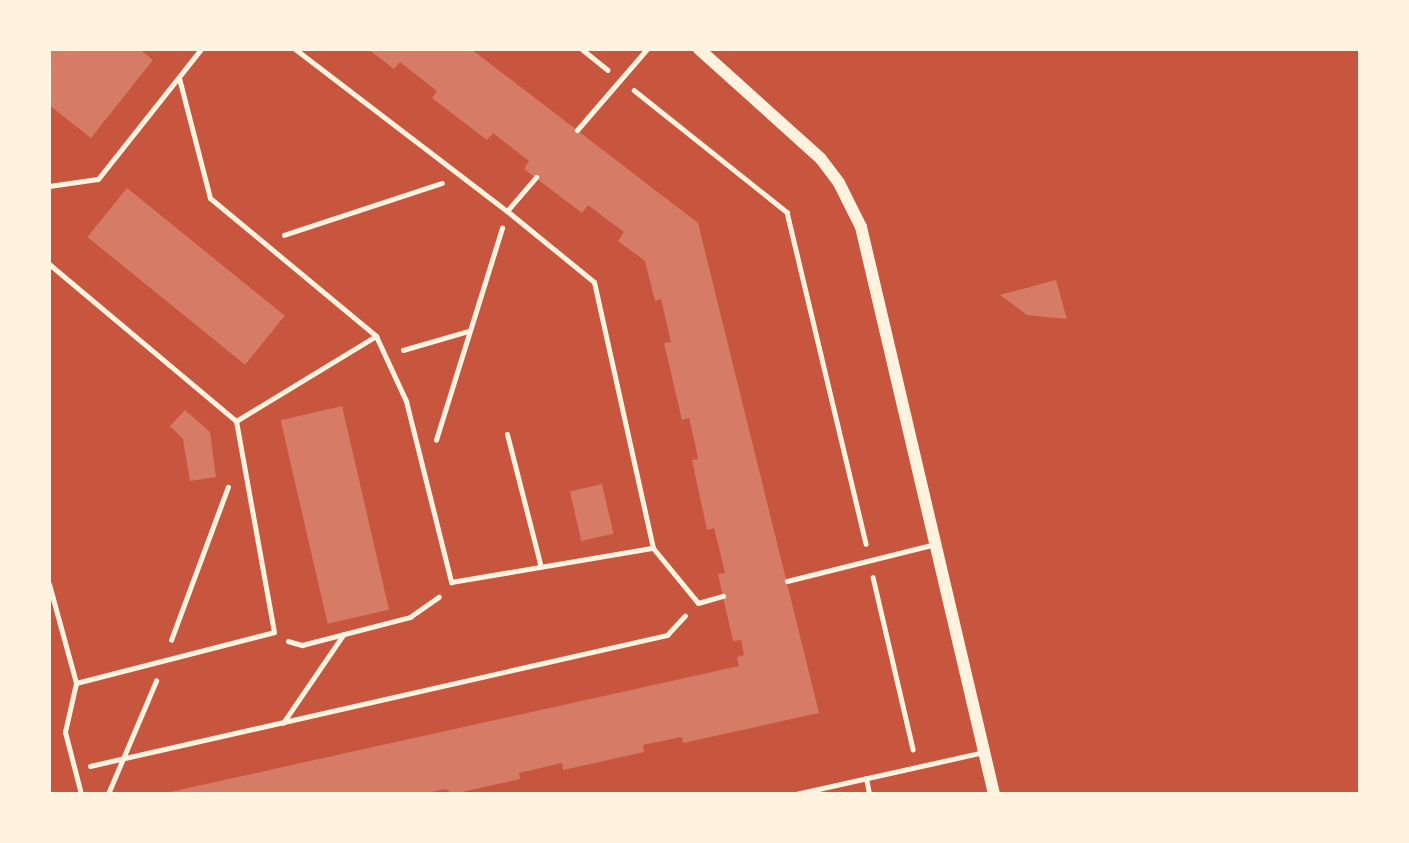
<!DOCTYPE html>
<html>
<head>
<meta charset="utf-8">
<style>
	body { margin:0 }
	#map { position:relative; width:1409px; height:843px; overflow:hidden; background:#c8553d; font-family:"Roboto Condensed",sans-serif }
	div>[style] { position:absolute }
	.building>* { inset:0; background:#d67c66; transform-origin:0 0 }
	.path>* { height:4.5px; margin:-2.25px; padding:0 2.25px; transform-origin:2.25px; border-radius:2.25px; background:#fff3e0 }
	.service>* { height:5px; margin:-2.5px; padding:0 2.5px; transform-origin:2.5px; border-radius:2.5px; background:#fff3e0 }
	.tertiary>* { height:12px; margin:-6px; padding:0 6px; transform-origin:6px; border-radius:6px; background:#fff3e0 }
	span { translate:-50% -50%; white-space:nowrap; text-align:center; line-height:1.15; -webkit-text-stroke:6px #fff3e0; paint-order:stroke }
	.frame { position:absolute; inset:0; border:51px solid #fff3e0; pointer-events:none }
</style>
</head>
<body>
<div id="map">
	<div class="building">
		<i style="clip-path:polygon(49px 49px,139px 49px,153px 60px,91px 138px,49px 105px)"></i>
		<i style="clip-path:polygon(368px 49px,471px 49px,698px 223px,819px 713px,683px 743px,682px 737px,643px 745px,644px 752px,563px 770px,562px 763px,519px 773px,520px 779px,453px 794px,446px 789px,421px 794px,161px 794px,739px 666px,737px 657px,744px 655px,741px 640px,733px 641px,718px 574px,725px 573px,720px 552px,714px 528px,707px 530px,692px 460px,698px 459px,694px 439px,689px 418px,682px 420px,664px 343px,671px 342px,661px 299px,655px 301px,645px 261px,618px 241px,624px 232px,605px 218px,588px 205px,582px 213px,524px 169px,529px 161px,493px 133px,487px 140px,432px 98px,437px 91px,400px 62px,394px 69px)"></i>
		<i style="left:127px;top:188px;width:203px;height:63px;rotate:39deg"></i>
		<i style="clip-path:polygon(1056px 280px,1067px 319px,1027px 315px,1000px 295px)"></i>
		<i style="left:342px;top:406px;width:209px;height:63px;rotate:77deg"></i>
		<i style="clip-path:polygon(185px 410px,210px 432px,216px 477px,190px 481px,183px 439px,170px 426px)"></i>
		<i style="left:602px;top:484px;width:51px;height:33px;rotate:77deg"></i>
	</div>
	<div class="path">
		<i style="left:582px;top:49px;width:33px;rotate:39deg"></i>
		<i style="left:634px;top:90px;width:196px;rotate:38.6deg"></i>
		<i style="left:787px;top:212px;width:341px;rotate:76.6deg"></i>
		<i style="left:284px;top:235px;width:166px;rotate:-18.2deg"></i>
		<i style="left:403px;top:350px;width:69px;rotate:-16.1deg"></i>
		<i style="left:436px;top:440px;width:222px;rotate:-72.7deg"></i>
		<i style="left:873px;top:577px;width:177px;rotate:76.9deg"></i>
		<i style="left:171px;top:640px;width:163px;rotate:-69.6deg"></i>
		<i style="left:288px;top:641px;width:15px;rotate:16deg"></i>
		<i style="left:302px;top:645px;width:112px;rotate:-14.5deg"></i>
		<i style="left:410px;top:617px;width:35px;rotate:-35deg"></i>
		<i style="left:283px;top:723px;width:107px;rotate:-55.7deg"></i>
		<i style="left:90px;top:766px;width:592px;rotate:-12.79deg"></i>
		<i style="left:667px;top:635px;width:26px;rotate:-47deg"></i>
		<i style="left:108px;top:794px;width:123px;rotate:-67deg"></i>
	</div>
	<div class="service">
		<i style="left:295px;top:49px;width:267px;rotate:37.4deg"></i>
		<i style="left:507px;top:211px;width:112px;rotate:39.2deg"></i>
		<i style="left:594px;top:282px;width:272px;rotate:77.5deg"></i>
		<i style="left:653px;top:548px;width:71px;rotate:50.7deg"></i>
		<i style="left:698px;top:603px;width:26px;rotate:-16deg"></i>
		<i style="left:179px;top:78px;width:124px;rotate:75.5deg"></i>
		<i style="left:210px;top:198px;width:216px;rotate:39.7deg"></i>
		<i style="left:376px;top:336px;width:72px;rotate:65.2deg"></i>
		<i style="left:406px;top:401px;width:187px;rotate:76deg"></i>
		<i style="left:451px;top:582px;width:205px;rotate:-9.6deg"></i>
		<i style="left:577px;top:130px;width:107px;rotate:-49.2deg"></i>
		<i style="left:49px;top:186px;width:49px;rotate:-8.1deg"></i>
		<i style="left:98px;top:179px;width:166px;rotate:-51.6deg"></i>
		<i style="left:507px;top:211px;width:45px;rotate:-49.5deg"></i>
		<i style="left:49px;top:264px;width:244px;rotate:40deg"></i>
		<i style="left:507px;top:434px;width:137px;rotate:75.7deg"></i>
		<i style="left:787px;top:581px;width:153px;rotate:-14deg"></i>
		<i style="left:49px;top:584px;width:103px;rotate:74.7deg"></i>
		<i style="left:76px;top:683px;width:204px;rotate:-14.4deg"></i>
		<i style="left:274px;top:632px;width:214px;rotate:-100.2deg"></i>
		<i style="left:236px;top:421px;width:164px;rotate:-31.3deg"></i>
		<i style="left:76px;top:683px;width:50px;rotate:102.7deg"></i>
		<i style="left:65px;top:732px;width:64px;rotate:75.5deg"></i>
		<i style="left:866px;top:778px;width:16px;rotate:79deg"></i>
		<i style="left:796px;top:794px;width:193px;rotate:-12.6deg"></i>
	</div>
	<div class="tertiary">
		<i style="left:699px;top:49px;width:164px;rotate:42deg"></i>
		<i style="left:821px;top:159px;width:30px;rotate:53deg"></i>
		<i style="left:839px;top:183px;width:49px;rotate:63.4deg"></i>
		<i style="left:861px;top:227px;width:582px;rotate:76.8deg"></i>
	</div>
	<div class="frame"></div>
</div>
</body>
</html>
